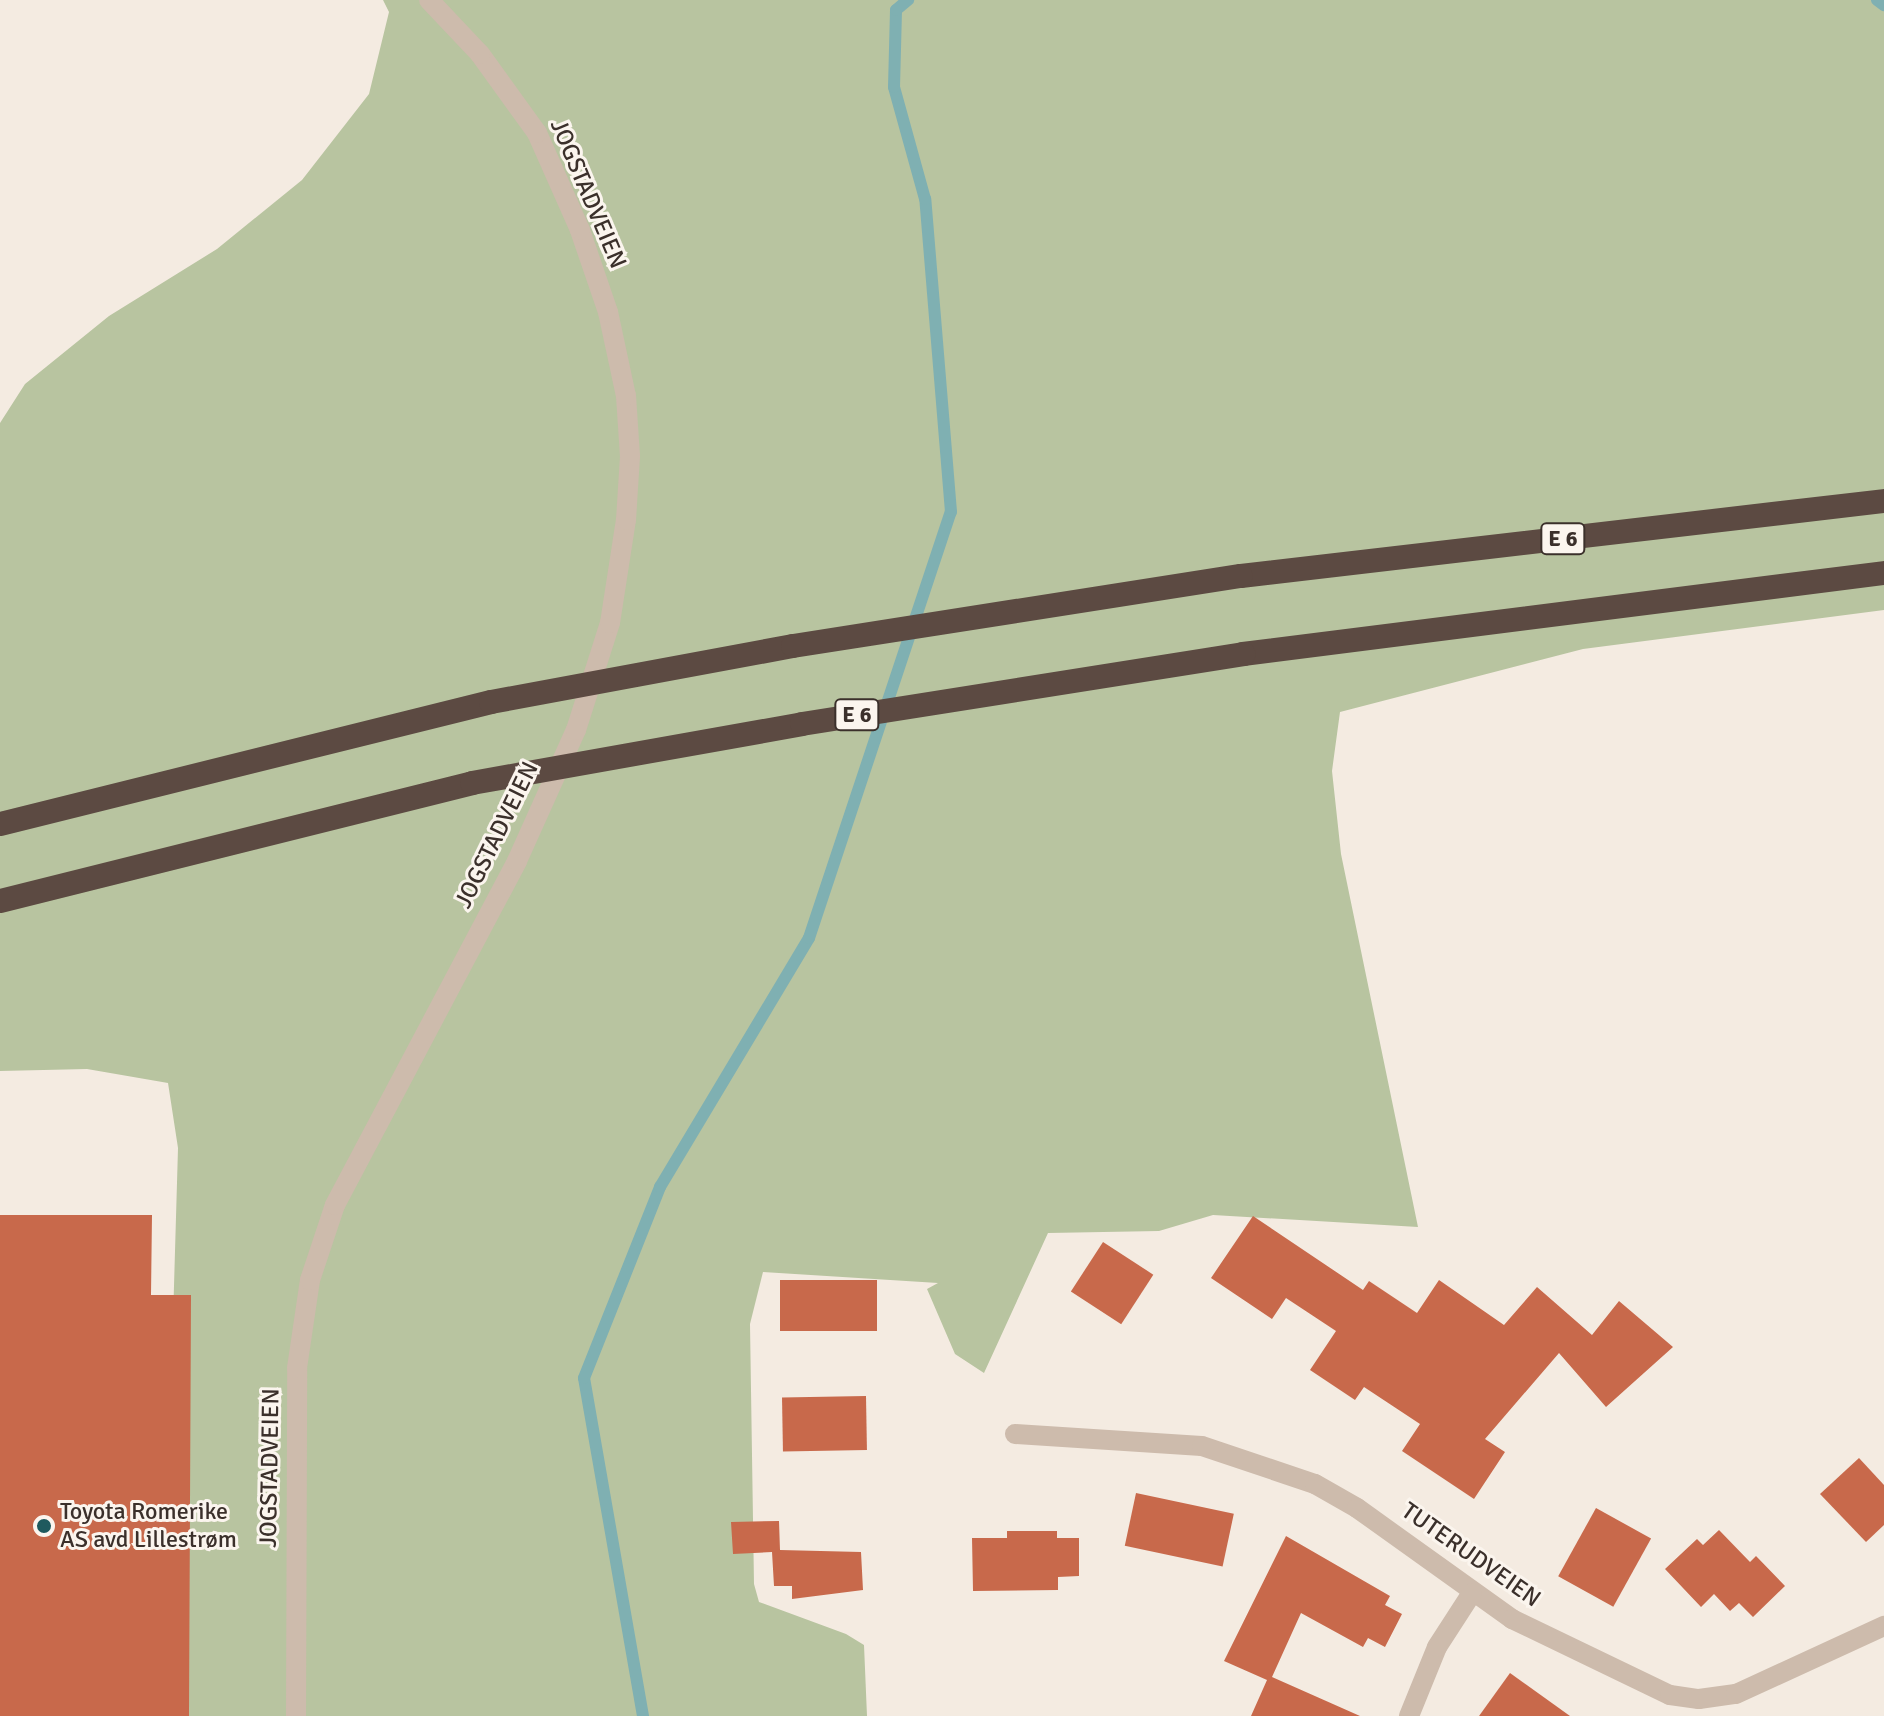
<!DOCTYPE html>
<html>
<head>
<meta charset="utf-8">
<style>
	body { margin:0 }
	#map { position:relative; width:1884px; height:1716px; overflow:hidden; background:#f4ebe1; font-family:Signika,sans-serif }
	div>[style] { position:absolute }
	.green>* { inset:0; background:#b8c4a0 }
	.stream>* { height:12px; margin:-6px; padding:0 6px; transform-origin:6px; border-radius:6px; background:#7fb0b2 }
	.building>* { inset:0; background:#c8694b; transform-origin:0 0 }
	.street>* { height:20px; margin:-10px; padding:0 10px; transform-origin:10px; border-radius:10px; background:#cdbbac }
	.highway>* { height:24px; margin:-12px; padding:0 12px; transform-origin:12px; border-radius:12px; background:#5c4a42 }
	.highway-bridge>* { height:24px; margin:-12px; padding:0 12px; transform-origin:12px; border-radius:12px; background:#5c4a42 }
	.dots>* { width:22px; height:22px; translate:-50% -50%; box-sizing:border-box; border:4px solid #fbf5ee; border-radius:50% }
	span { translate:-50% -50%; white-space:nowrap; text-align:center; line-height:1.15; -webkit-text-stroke:6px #fbf5ee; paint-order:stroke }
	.shield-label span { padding:2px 6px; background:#fbf5ee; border:2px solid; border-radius:6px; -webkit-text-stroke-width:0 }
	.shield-label { font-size:22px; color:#3b302b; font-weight:700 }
	.street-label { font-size:24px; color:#3b302b }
	.poi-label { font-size:24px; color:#3b302b }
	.left { translate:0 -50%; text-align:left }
</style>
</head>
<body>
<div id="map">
	<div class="green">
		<i style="clip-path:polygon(383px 0,1884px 0,1884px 610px,1583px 649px,1340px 712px,1332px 771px,1341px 854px,1418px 1227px,1213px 1215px,1159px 1231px,1048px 1233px,984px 1373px,955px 1354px,927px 1289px,938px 1283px,763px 1272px,750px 1324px,754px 1584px,759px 1602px,846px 1634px,864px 1645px,867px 1716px,149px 1716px,171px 1389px,178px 1148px,168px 1083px,87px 1069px,0 1071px,0 423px,25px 384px,109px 316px,217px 249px,302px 180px,369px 94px,389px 12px)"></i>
	</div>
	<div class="stream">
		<i style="left:1877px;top:0;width:9px;rotate:36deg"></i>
		<i style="left:643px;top:1716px;width:343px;rotate:-99.9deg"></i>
		<i style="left:584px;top:1378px;width:206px;rotate:-68.3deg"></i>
		<i style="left:660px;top:1187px;width:290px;rotate:-59.1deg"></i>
		<i style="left:809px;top:938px;width:449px;rotate:-71.6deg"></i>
		<i style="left:951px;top:512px;width:314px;rotate:-94.7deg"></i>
		<i style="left:925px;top:199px;width:116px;rotate:-105.5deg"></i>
		<i style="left:894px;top:87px;width:77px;rotate:-88.5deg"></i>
		<i style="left:896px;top:10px;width:16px;rotate:-40deg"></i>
	</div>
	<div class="building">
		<i style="clip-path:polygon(0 1215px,152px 1215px,151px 1295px,191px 1295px,189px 1716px,0 1716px)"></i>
		<i style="clip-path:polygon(1253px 1216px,1363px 1290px,1369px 1281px,1417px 1313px,1439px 1280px,1504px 1325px,1537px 1287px,1592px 1335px,1619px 1301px,1673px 1347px,1606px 1407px,1559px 1353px,1485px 1439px,1505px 1452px,1474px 1499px,1402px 1451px,1420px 1424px,1364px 1387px,1355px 1400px,1310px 1370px,1336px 1331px,1286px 1298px,1272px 1319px,1211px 1278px)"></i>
		<i style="left:1103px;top:1242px;width:60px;height:59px;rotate:33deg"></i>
		<i style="left:877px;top:1280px;width:51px;height:97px;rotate:90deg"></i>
		<i style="left:866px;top:1396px;width:54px;height:84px;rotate:89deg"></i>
		<i style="clip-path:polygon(1859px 1458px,1884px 1485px,1884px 1525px,1866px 1542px,1820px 1494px)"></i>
		<i style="left:1136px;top:1493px;width:100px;height:54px;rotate:12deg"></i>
		<i style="left:1596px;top:1508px;width:63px;height:78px;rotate:29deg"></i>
		<i style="clip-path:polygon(779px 1521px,780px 1550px,861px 1552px,863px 1590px,792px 1599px,792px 1586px,774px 1586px,772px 1552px,733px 1554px,731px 1522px)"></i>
		<i style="clip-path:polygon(1719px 1530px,1750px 1562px,1756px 1556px,1785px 1586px,1753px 1617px,1739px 1603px,1730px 1611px,1714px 1594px,1701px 1607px,1665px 1569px,1697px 1539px,1703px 1545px)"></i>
		<i style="clip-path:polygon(1007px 1531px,1057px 1531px,1057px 1538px,1079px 1538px,1079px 1576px,1058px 1577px,1058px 1590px,973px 1591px,972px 1538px,1007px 1538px)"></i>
		<i style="clip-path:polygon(1286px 1536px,1390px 1596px,1385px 1605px,1402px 1614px,1385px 1647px,1368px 1638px,1363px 1647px,1301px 1613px,1272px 1677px,1360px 1716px,1251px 1716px,1267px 1680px,1224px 1661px)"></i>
		<i style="clip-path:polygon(1510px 1673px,1570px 1716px,1479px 1716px)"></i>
	</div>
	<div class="street">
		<i style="left:1015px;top:1434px;width:187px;rotate:3.7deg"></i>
		<i style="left:1202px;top:1446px;width:119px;rotate:18.6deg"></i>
		<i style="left:1315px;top:1484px;width:48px;rotate:29.7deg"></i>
		<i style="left:1357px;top:1508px;width:191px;rotate:35.6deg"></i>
		<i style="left:1512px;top:1619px;width:175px;rotate:25.7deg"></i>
		<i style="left:1670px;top:1695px;width:29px;rotate:8deg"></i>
		<i style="left:1699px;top:1699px;width:37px;rotate:-8deg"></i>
		<i style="left:1736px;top:1694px;width:163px;rotate:-24.7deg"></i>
		<i style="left:296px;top:1716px;width:348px;rotate:-89.8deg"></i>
		<i style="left:297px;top:1368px;width:89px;rotate:-81.6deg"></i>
		<i style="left:310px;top:1280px;width:79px;rotate:-71.6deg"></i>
		<i style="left:335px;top:1205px;width:389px;rotate:-62.1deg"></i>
		<i style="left:517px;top:861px;width:144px;rotate:-65.8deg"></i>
		<i style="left:576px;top:730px;width:112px;rotate:-72.4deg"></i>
		<i style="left:610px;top:623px;width:104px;rotate:-81.2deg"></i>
		<i style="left:626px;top:520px;width:64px;rotate:-86.4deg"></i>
		<i style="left:630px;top:456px;width:60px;rotate:-93.8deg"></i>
		<i style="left:626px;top:396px;width:86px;rotate:-102.1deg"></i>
		<i style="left:608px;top:312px;width:87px;rotate:-108.9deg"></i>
		<i style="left:580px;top:230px;width:106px;rotate:-113.9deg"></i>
		<i style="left:537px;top:133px;width:97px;rotate:-125.8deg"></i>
		<i style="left:480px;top:54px;width:74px;rotate:-133.4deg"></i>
		<i style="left:1409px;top:1716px;width:74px;rotate:-67.9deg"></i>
		<i style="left:1437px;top:1647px;width:64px;rotate:-57.1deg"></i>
	</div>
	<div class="highway">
		<i style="left:1241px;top:576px;width:647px;rotate:-6.65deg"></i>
		<i style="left:1243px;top:654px;width:646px;rotate:-7.2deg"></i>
		<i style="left:0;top:824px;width:506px;rotate:-13.95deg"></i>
		<i style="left:0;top:901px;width:487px;rotate:-14deg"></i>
	</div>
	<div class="highway-bridge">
		<i style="left:491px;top:702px;width:307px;rotate:-10.5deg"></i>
		<i style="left:793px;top:646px;width:453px;rotate:-8.9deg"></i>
		<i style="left:472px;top:783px;width:335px;rotate:-10.1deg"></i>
		<i style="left:802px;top:724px;width:447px;rotate:-9deg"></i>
	</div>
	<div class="dots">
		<i style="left:44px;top:1526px;background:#1f5a5e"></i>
	</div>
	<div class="shield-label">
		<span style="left:1563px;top:539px">E 6</span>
		<span style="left:857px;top:715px">E 6</span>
	</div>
	<div class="street-label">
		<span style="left:588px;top:194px;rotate:67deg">JOGSTADVEIEN</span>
		<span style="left:497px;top:835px;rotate:-64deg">JOGSTADVEIEN</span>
		<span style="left:270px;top:1468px;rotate:-89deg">JOGSTADVEIEN</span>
		<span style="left:1471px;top:1555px;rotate:35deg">TUTERUDVEIEN</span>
	</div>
	<div class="poi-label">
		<span class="left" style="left:60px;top:1526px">Toyota Romerike<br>AS avd Lillestrøm</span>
	</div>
</div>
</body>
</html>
